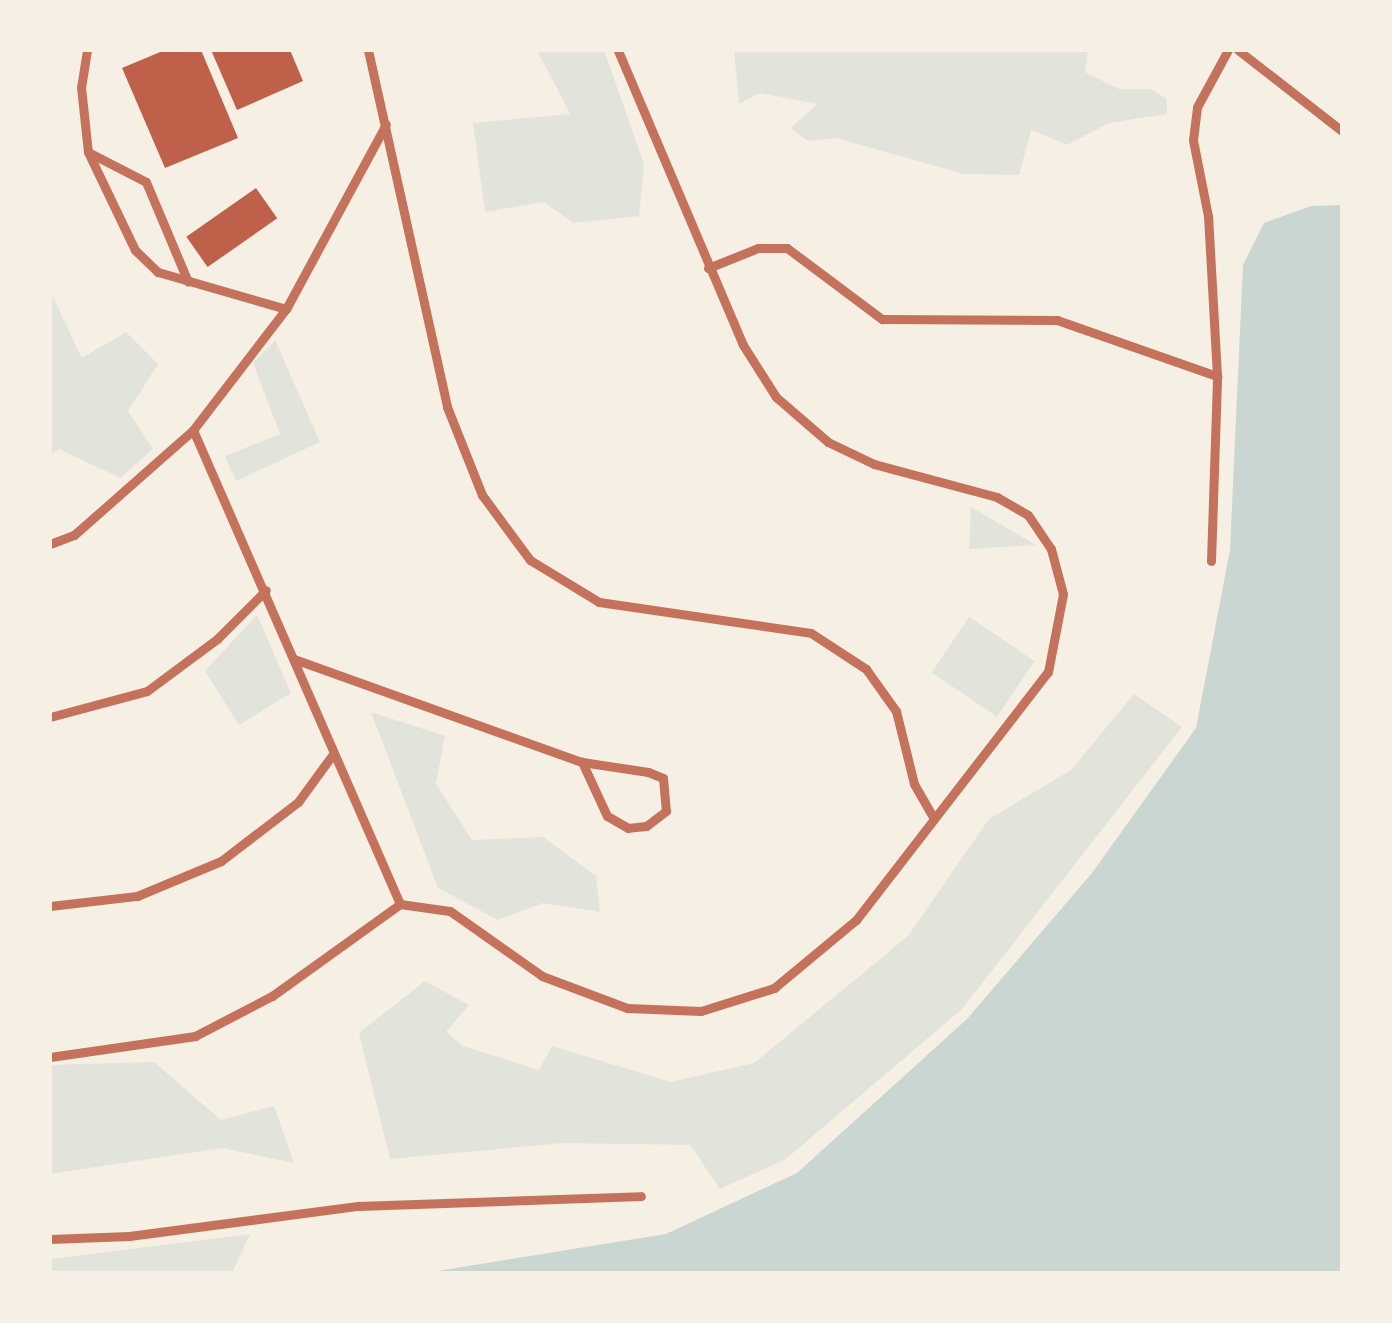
<!DOCTYPE html>
<html>
<head>
<meta charset="utf-8">
<style>
	body { margin:0 }
	#map { position:relative; width:1392px; height:1323px; overflow:hidden; background:#f6efe4; font-family:"PT Serif",serif }
	div>[style] { position:absolute }
	.green>* { inset:0; background:#e2e4dc; transform-origin:0 0 }
	.water>* { inset:0; background:#c9d6d2 }
	.building>* { inset:0; background:#bf614a; transform-origin:0 0 }
	.minor>* { height:9px; margin:-4.5px; padding:0 4.5px; transform-origin:4.5px; border-radius:4.5px; background:#c5725c }
	span { translate:-50% -50%; white-space:nowrap; text-align:center; line-height:1.15; -webkit-text-stroke:10px #f6efe4; paint-order:stroke }
	.frame { position:absolute; inset:0; border:52px solid #f6efe4; pointer-events:none }
</style>
</head>
<body>
<div id="map">
	<div class="green">
		<i style="clip-path:polygon(537px 50px,604px 50px,644px 164px,639px 216px,573px 223px,544px 202px,485px 212px,473px 123px,570px 114px)"></i>
		<i style="clip-path:polygon(734px 50px,1088px 50px,1085px 72px,1119px 89px,1151px 89px,1167px 99px,1167px 114px,1109px 123px,1067px 145px,1031px 130px,1019px 175px,964px 174px,836px 138px,808px 141px,790px 128px,818px 104px,760px 93px,739px 104px)"></i>
		<i style="clip-path:polygon(50px 291px,82px 358px,126px 332px,158px 364px,128px 411px,153px 449px,120px 478px,59px 449px,50px 455px)"></i>
		<i style="clip-path:polygon(275px 340px,320px 442px,236px 481px,225px 456px,280px 434px,253px 363px)"></i>
		<i style="clip-path:polygon(971px 507px,1036px 545px,969px 549px)"></i>
		<i style="clip-path:polygon(257px 615px,291px 693px,239px 725px,205px 671px)"></i>
		<i style="left:969px;top:617px;width:79px;height:67px;rotate:34deg"></i>
		<i style="clip-path:polygon(1134px 694px,1182px 727px,962px 1009px,786px 1159px,720px 1189px,690px 1145px,563px 1143px,390px 1159px,359px 1033px,425px 981px,469px 1005px,446px 1032px,463px 1046px,539px 1070px,552px 1046px,671px 1082px,754px 1063px,908px 936px,989px 819px,1071px 770px)"></i>
		<i style="clip-path:polygon(371px 712px,445px 736px,436px 784px,472px 840px,543px 837px,596px 876px,600px 912px,543px 903px,498px 920px,438px 888px)"></i>
		<i style="clip-path:polygon(154px 1062px,221px 1120px,274px 1106px,294px 1163px,222px 1148px,50px 1174px,50px 1065px)"></i>
		<i style="clip-path:polygon(250px 1234px,232px 1273px,50px 1273px,50px 1259px)"></i>
	</div>
	<div class="water">
		<i style="clip-path:polygon(1342px 205px,1342px 1273px,425px 1273px,666px 1234px,797px 1173px,967px 1019px,1092px 873px,1196px 728px,1230px 550px,1243px 265px,1264px 223px,1311px 206px)"></i>
	</div>
	<div class="building">
		<i style="clip-path:polygon(165px 50px,201px 50px,238px 138px,165px 168px,122px 68px)"></i>
		<i style="clip-path:polygon(211px 50px,290px 50px,303px 81px,237px 110px)"></i>
		<i style="left:256px;top:188px;width:37px;height:85px;rotate:55deg"></i>
	</div>
	<div class="minor">
		<i style="left:87px;top:50px;width:37px;rotate:99deg"></i>
		<i style="left:81px;top:87px;width:65px;rotate:83.9deg"></i>
		<i style="left:88px;top:152px;width:109px;rotate:64.4deg"></i>
		<i style="left:135px;top:250px;width:32px;rotate:44deg"></i>
		<i style="left:158px;top:272px;width:133px;rotate:16.1deg"></i>
		<i style="left:368px;top:50px;width:366px;rotate:77.5deg"></i>
		<i style="left:447px;top:407px;width:95px;rotate:68.3deg"></i>
		<i style="left:482px;top:495px;width:81px;rotate:53.6deg"></i>
		<i style="left:530px;top:560px;width:81px;rotate:31.3deg"></i>
		<i style="left:599px;top:602px;width:214px;rotate:8.3deg"></i>
		<i style="left:811px;top:633px;width:66px;rotate:33.2deg"></i>
		<i style="left:866px;top:669px;width:52px;rotate:54.5deg"></i>
		<i style="left:896px;top:711px;width:75px;rotate:76.1deg"></i>
		<i style="left:914px;top:784px;width:38px;rotate:60deg"></i>
		<i style="left:1238px;top:50px;width:132px;rotate:37.9deg"></i>
		<i style="left:88px;top:152px;width:65px;rotate:27.3deg"></i>
		<i style="left:146px;top:182px;width:108px;rotate:67.2deg"></i>
		<i style="left:708px;top:268px;width:54px;rotate:-21.8deg"></i>
		<i style="left:758px;top:248px;width:29px"></i>
		<i style="left:787px;top:248px;width:119px;rotate:36.8deg"></i>
		<i style="left:882px;top:319px;width:175px;rotate:0.3deg"></i>
		<i style="left:1057px;top:320px;width:170px;rotate:19.3deg"></i>
		<i style="left:193px;top:430px;width:517px;rotate:66.41deg"></i>
		<i style="left:50px;top:544px;width:26px;rotate:-21deg"></i>
		<i style="left:74px;top:535px;width:159px;rotate:-41.4deg"></i>
		<i style="left:193px;top:430px;width:153px;rotate:-52.5deg"></i>
		<i style="left:286px;top:309px;width:210px;rotate:-61.6deg"></i>
		<i style="left:1211px;top:561px;width:185px;rotate:-88.1deg"></i>
		<i style="left:1217px;top:376px;width:160px;rotate:-93.2deg"></i>
		<i style="left:1208px;top:216px;width:77px;rotate:-101.2deg"></i>
		<i style="left:1193px;top:140px;width:33px;rotate:-83deg"></i>
		<i style="left:1197px;top:107px;width:65px;rotate:-61.5deg"></i>
		<i style="left:294px;top:659px;width:306px;rotate:19.7deg"></i>
		<i style="left:582px;top:762px;width:67px;rotate:8.6deg"></i>
		<i style="left:648px;top:772px;width:16px;rotate:22deg"></i>
		<i style="left:663px;top:778px;width:33px;rotate:85deg"></i>
		<i style="left:666px;top:811px;width:25px;rotate:143deg"></i>
		<i style="left:646px;top:826px;width:18px;rotate:174deg"></i>
		<i style="left:628px;top:828px;width:24px;rotate:-150deg"></i>
		<i style="left:607px;top:816px;width:60px;rotate:-114.8deg"></i>
		<i style="left:50px;top:717px;width:100px;rotate:-15deg"></i>
		<i style="left:147px;top:691px;width:87px;rotate:-36.6deg"></i>
		<i style="left:217px;top:639px;width:69px;rotate:-45deg"></i>
		<i style="left:50px;top:906px;width:88px;rotate:-6.6deg"></i>
		<i style="left:137px;top:896px;width:91px;rotate:-22.6deg"></i>
		<i style="left:221px;top:861px;width:97px;rotate:-37.5deg"></i>
		<i style="left:298px;top:802px;width:59px;rotate:-53.9deg"></i>
		<i style="left:50px;top:1057px;width:147px;rotate:-8.2deg"></i>
		<i style="left:195px;top:1036px;width:87px;rotate:-27.5deg"></i>
		<i style="left:272px;top:996px;width:158px;rotate:-35.7deg"></i>
		<i style="left:400px;top:904px;width:50px;rotate:8deg"></i>
		<i style="left:450px;top:911px;width:113px;rotate:35.2deg"></i>
		<i style="left:542px;top:976px;width:91px;rotate:20.6deg"></i>
		<i style="left:627px;top:1008px;width:74px;rotate:2.3deg"></i>
		<i style="left:701px;top:1011px;width:77px;rotate:-17.5deg"></i>
		<i style="left:774px;top:988px;width:107px;rotate:-39.7deg"></i>
		<i style="left:856px;top:920px;width:314px;rotate:-52.3deg"></i>
		<i style="left:1048px;top:672px;width:79px;rotate:-79.1deg"></i>
		<i style="left:1063px;top:594px;width:47px;rotate:-104.9deg"></i>
		<i style="left:1051px;top:549px;width:41px;rotate:-124.1deg"></i>
		<i style="left:1028px;top:515px;width:36px;rotate:-150deg"></i>
		<i style="left:997px;top:497px;width:127px;rotate:-165deg"></i>
		<i style="left:874px;top:464px;width:51px;rotate:-154.4deg"></i>
		<i style="left:828px;top:442px;width:69px;rotate:-139.1deg"></i>
		<i style="left:776px;top:397px;width:62px;rotate:-122.4deg"></i>
		<i style="left:743px;top:345px;width:320px;rotate:-113deg"></i>
		<i style="left:50px;top:1239px;width:79px;rotate:-2.2deg"></i>
		<i style="left:129px;top:1236px;width:231px;rotate:-7.5deg"></i>
		<i style="left:358px;top:1206px;width:283px;rotate:-2deg"></i>
	</div>
	<div class="frame"></div>
</div>
</body>
</html>
